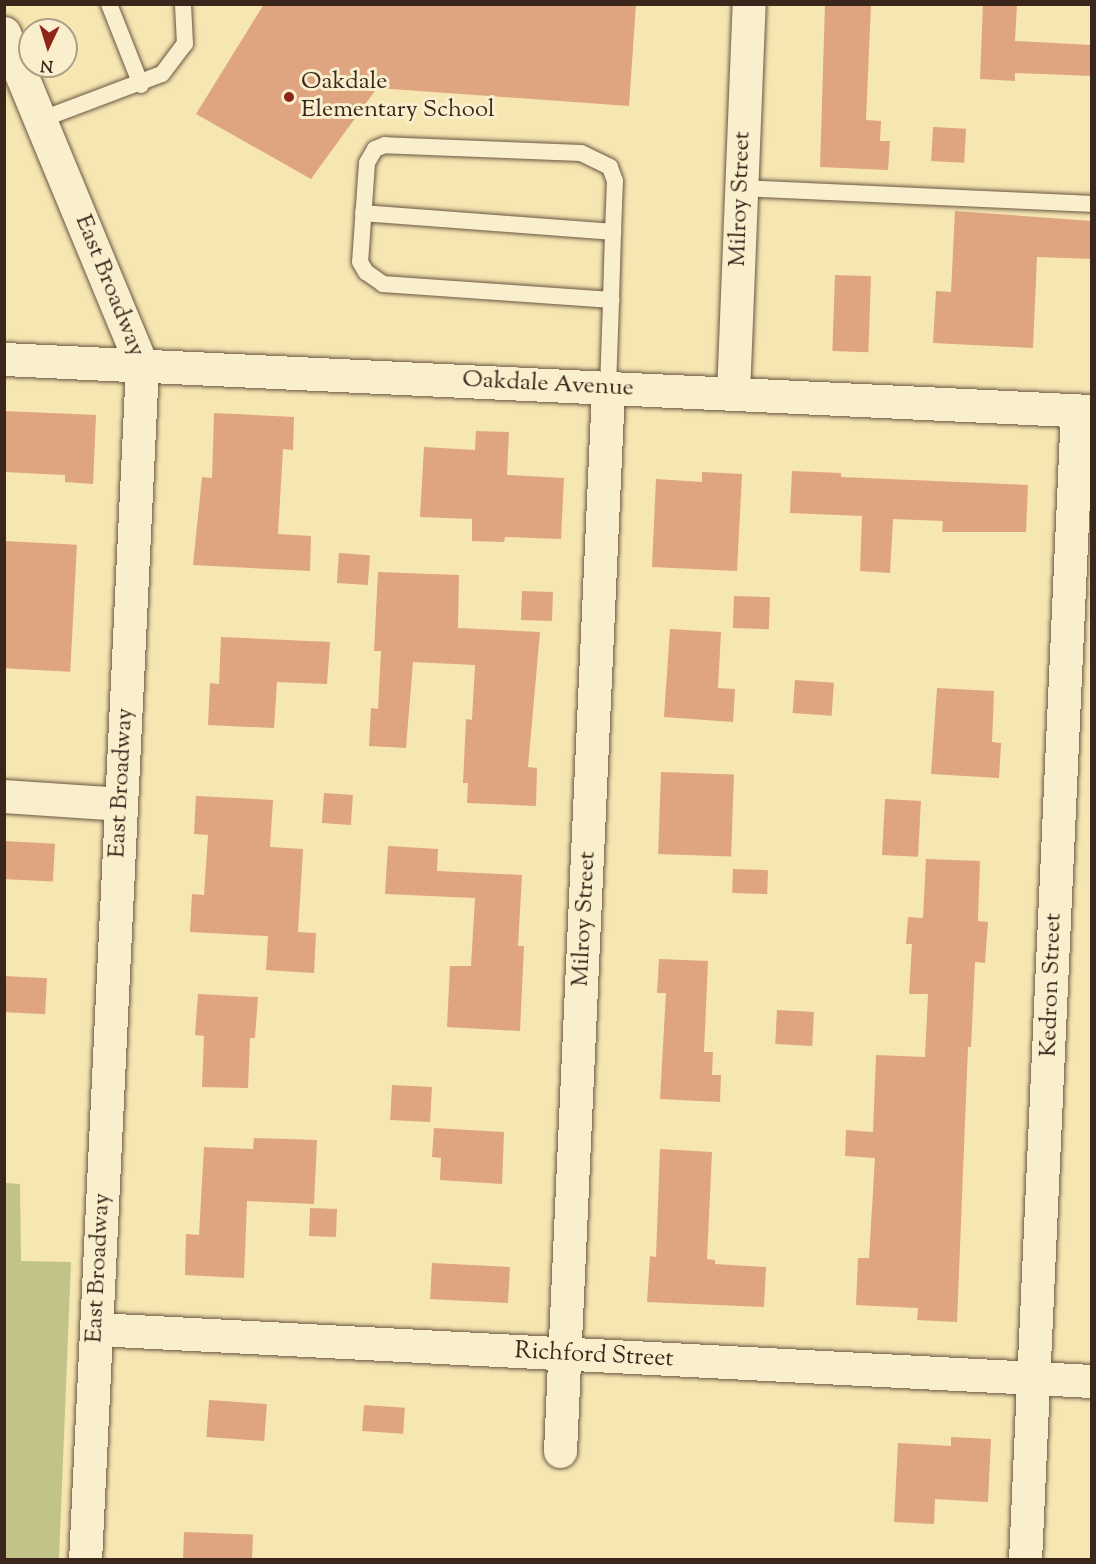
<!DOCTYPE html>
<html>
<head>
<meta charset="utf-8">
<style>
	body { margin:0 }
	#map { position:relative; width:1096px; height:1564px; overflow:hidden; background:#f6e6b2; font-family:"Sorts Mill Goudy",serif }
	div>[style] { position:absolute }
	.green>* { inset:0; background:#c1c389 }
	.building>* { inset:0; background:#dfa580; transform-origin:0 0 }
	.roads { filter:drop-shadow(0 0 2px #6a5642) drop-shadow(0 0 2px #6a5642) }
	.service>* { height:16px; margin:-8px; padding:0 8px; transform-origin:8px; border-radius:8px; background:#f9efcd }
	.minor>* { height:33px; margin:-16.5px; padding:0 16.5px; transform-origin:16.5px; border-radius:16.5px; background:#f9efcd }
	.tertiary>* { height:33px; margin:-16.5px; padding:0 16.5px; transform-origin:16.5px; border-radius:16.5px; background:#f9efcd }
	.dots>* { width:16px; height:16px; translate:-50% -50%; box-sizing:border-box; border:3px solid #f9efcd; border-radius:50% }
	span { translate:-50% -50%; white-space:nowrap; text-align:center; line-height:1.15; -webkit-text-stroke:6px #f9efcd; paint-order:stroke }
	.poi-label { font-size:24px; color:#3b261c }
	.left { translate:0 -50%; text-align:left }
	.street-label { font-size:24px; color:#3b261c }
	.frame { position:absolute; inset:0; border:6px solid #3b261c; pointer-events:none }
	.north { position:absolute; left:18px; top:18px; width:60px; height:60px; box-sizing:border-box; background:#f9efcd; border:2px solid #ad9f86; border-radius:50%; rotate:184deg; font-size:16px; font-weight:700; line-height:24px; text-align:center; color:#3b261c }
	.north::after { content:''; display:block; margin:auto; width:21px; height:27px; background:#8f2418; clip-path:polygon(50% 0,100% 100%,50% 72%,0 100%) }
</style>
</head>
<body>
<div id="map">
	<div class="green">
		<i style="clip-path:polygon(5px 1183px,20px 1184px,21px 1261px,71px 1262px,59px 1559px,5px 1559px)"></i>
	</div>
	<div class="building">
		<i style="clip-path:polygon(264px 4px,636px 4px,629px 106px,377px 88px,311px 179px,196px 114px)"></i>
		<i style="clip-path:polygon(825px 4px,871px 4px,866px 120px,881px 121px,880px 141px,890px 141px,888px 170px,820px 167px)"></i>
		<i style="clip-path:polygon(983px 4px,1017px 4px,1015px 41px,1092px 45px,1092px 76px,1015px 73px,1015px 81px,980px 79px)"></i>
		<i style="left:933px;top:127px;width:33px;height:34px;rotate:3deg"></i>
		<i style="clip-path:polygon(955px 211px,1092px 221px,1092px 259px,1037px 257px,1033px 348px,933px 343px,936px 291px,951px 292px)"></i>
		<i style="left:835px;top:275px;width:36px;height:76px;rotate:2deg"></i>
		<i style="clip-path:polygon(4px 411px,96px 415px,93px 484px,65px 482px,65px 475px,4px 472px)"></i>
		<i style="clip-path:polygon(214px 413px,294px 417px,293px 450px,283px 449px,278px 534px,311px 536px,310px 571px,193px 565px,202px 477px,212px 478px)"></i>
		<i style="clip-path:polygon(476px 431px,509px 432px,507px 475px,564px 478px,561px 539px,505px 537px,504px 542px,472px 541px,472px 519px,420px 517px,424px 447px,475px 450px)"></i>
		<i style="clip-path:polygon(792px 471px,841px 473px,841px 477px,1028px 485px,1026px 532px,942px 532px,943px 521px,893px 519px,890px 573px,860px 571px,862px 516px,790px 513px)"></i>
		<i style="clip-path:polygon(702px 472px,742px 474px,737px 571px,652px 567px,656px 479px,702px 482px)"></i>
		<i style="left:4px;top:541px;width:73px;height:127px;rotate:3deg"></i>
		<i style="left:339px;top:553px;width:31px;height:30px;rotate:4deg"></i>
		<i style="clip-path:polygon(378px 572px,459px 575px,458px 628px,540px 632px,528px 767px,537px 768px,536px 806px,467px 803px,468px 783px,463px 783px,466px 719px,472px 720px,475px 665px,413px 662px,406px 748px,369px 746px,371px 708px,378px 709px,381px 651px,374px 651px)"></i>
		<i style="left:522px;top:591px;width:31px;height:29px;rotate:2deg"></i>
		<i style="left:734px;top:596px;width:36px;height:32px;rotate:2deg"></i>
		<i style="clip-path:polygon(670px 629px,721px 632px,718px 688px,735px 689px,733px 722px,664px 717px)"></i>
		<i style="clip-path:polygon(221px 637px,330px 642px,327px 684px,277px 682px,274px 728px,208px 725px,210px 683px,219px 684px)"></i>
		<i style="left:795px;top:680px;width:39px;height:33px;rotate:4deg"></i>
		<i style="clip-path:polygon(937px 688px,994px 691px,992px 742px,1001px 743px,999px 778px,931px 774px)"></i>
		<i style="left:661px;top:772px;width:73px;height:82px;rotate:2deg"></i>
		<i style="left:324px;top:793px;width:29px;height:30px;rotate:4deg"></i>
		<i style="clip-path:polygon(196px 796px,273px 800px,270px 847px,303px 849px,298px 932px,316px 933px,314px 973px,266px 970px,268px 936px,190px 932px,192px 894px,204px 895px,208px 835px,194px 834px)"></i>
		<i style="left:885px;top:799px;width:36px;height:56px;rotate:3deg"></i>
		<i style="left:4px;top:841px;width:51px;height:38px;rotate:3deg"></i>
		<i style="clip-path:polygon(388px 846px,438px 849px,437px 871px,522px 875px,518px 946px,524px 946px,520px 1031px,447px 1027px,450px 966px,471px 966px,475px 898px,385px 894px)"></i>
		<i style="clip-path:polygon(926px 859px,980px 861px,978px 921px,988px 922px,985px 963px,975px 962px,971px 1047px,968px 1047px,957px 1322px,917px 1320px,918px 1308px,856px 1305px,858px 1258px,869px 1258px,875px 1158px,845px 1156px,846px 1130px,873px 1132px,876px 1055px,925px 1057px,928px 994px,909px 994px,912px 944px,906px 944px,908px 917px,923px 918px)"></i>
		<i style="left:733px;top:869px;width:35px;height:24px;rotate:2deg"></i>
		<i style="clip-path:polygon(659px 959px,708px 961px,704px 1052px,713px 1052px,712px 1075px,721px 1075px,720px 1102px,660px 1099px,666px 993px,657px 993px)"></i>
		<i style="left:4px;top:976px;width:43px;height:36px;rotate:3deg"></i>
		<i style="clip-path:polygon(198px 994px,258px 997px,255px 1038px,250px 1038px,248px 1088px,202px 1087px,204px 1036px,195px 1035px)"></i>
		<i style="left:777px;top:1010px;width:37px;height:34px;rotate:3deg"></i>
		<i style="left:392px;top:1085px;width:40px;height:35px;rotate:3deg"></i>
		<i style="clip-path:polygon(434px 1128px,504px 1132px,502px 1184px,440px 1180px,441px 1158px,432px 1157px)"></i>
		<i style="clip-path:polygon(254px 1138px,317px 1140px,314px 1204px,247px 1201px,244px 1278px,185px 1275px,186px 1234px,199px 1235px,204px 1147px,253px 1149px)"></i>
		<i style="clip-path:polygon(660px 1149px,712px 1152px,707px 1259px,715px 1260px,715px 1264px,766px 1267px,764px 1307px,647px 1302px,650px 1256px,656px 1257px)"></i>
		<i style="left:310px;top:1208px;width:27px;height:28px;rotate:2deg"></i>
		<i style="left:432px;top:1263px;width:78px;height:36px;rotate:3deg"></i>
		<i style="left:209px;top:1400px;width:58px;height:37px;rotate:4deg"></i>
		<i style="left:364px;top:1405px;width:41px;height:26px;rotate:4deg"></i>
		<i style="clip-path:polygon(951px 1437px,991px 1439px,988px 1502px,935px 1499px,934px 1524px,894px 1522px,898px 1443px,951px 1446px)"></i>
		<i style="left:184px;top:1532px;width:69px;height:28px;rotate:2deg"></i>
	</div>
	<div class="roads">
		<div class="service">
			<i style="left:109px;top:4px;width:87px;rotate:68.4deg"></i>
			<i style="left:40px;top:120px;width:130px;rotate:-20.7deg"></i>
			<i style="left:162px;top:74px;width:38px;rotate:-53deg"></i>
			<i style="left:185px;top:44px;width:40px;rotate:-92.9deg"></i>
			<i style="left:742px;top:188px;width:350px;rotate:2.6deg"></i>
			<i style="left:363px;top:213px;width:251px;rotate:4.3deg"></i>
			<i style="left:608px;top:388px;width:88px;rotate:-88deg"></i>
			<i style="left:611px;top:300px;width:68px;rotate:-88.3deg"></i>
			<i style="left:613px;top:232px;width:51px;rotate:-87.8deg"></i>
			<i style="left:615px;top:181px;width:15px;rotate:-110deg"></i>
			<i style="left:610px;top:167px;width:32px;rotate:-154deg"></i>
			<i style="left:581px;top:153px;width:196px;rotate:-177.7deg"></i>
			<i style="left:385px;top:145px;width:11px;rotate:158deg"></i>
			<i style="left:375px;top:149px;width:16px;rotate:120deg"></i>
			<i style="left:367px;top:163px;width:99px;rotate:94deg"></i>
			<i style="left:360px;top:262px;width:12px;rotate:59deg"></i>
			<i style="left:366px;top:272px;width:21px;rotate:35deg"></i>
			<i style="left:383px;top:284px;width:229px;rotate:4deg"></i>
		</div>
		<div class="minor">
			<i style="left:733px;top:394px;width:390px;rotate:-87.7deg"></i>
			<i style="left:4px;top:796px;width:117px;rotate:3.9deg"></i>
			<i style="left:96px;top:1329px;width:997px;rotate:2.99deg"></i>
			<i style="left:560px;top:1451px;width:1064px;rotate:-87.41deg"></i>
			<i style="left:1025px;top:1560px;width:1150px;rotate:-87.41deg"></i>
		</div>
		<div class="tertiary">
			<i style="left:4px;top:33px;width:360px;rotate:67.5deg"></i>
			<i style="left:142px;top:366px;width:1195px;rotate:92.73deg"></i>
			<i style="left:4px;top:359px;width:1089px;rotate:2.74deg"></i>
		</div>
	</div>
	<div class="dots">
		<i style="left:289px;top:97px;background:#8f2418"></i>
	</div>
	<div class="poi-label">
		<span class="left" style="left:301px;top:97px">Oakdale<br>Elementary School</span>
	</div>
	<div class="street-label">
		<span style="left:741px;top:199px;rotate:-88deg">Milroy Street</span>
		<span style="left:109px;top:286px;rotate:68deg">East Broadway</span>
		<span style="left:548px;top:385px;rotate:3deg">Oakdale Avenue</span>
		<span style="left:122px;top:783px;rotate:-87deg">East Broadway</span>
		<span style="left:585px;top:919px;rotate:-87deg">Milroy Street</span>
		<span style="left:1052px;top:985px;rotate:-88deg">Kedron Street</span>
		<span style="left:99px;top:1268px;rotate:-87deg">East Broadway</span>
		<span style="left:594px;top:1356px;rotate:3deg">Richford Street</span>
	</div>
	<div class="frame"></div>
	<div class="north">N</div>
</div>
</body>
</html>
